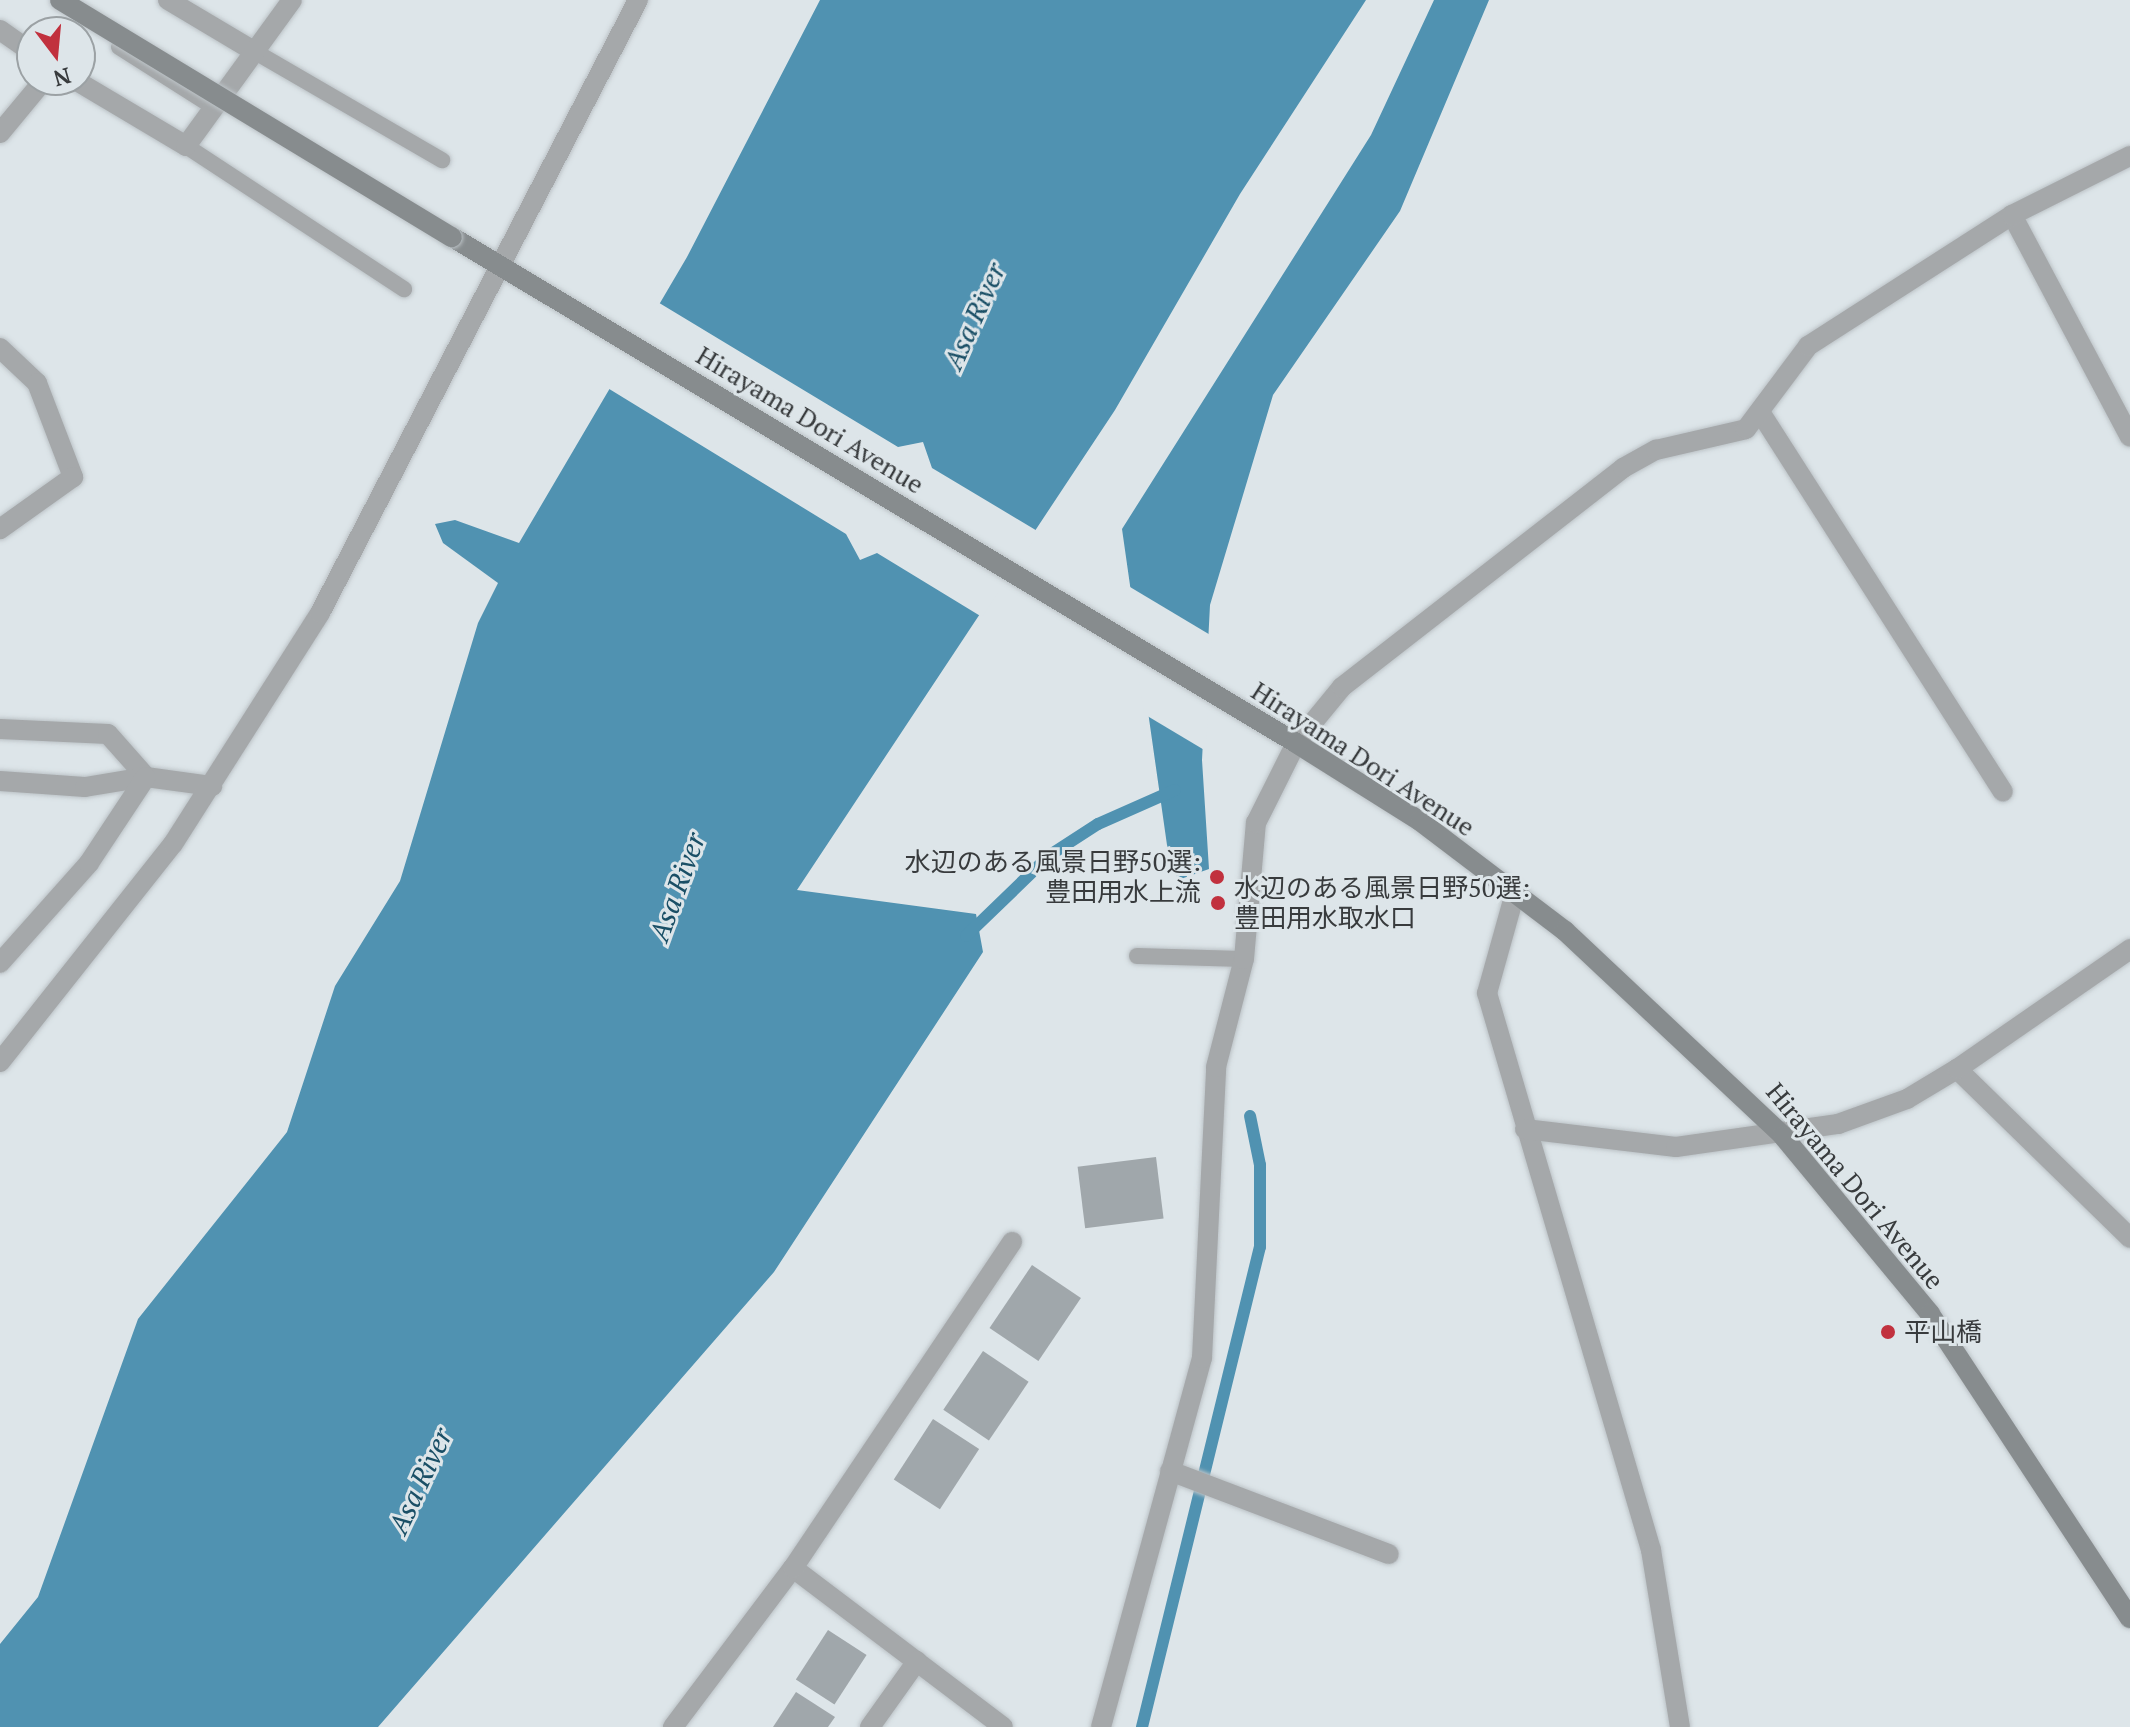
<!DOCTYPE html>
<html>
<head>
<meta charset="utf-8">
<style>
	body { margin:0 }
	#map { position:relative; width:2130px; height:1727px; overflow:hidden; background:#dde5e9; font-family:"PT Serif","Noto Sans JP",serif }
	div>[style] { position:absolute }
	.water>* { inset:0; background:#5092b1 }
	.pier>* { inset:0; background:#dde5e9 }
	.stream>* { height:12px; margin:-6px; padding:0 6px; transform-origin:6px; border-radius:6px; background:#5092b1 }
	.building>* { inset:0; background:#a0a7ab; transform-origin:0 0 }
	.roads { filter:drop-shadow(0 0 2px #bcc3c7) drop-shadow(0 0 2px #bcc3c7) }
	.service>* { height:16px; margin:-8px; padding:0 8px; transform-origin:8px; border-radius:8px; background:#a5a8aa }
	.minor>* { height:20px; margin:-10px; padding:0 10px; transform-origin:10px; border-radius:10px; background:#a5a8aa }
	.tertiary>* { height:20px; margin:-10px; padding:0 10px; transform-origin:10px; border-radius:10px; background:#a5a8aa }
	.secondary>* { height:20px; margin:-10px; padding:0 10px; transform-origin:10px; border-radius:10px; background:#878c8e }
	.bridges { filter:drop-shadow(0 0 2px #bcc3c7) drop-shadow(0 0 2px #bcc3c7) }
	.secondary-bridge>* { height:20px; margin:-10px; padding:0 10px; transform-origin:10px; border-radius:10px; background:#878c8e }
	.dots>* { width:22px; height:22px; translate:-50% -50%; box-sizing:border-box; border:4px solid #dde5e9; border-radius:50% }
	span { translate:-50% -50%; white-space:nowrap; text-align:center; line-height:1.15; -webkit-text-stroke:6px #dde5e9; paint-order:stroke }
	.street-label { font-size:26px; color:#383b3d }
	.poi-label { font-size:26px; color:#383b3d }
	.right { translate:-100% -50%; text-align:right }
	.left { translate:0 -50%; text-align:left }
	.water-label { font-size:28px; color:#1a4f66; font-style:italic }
	.north { position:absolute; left:16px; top:16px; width:80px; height:80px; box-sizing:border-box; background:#dde5e9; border:2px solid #9ba1a4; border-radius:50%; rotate:164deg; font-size:22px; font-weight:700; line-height:32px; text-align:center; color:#383b3d }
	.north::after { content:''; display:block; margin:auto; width:28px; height:36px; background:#c1313e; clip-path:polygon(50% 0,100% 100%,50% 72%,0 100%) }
</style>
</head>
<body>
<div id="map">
	<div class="water">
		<i style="clip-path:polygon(820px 0,1366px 0,1240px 194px,1115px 410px,797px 890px,976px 914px,983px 952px,774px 1272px,378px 1727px,0 1727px,0 1644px,38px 1597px,138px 1319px,287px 1132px,335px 986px,400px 881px,478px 623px,498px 583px,443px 543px,435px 524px,455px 520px,519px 543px,687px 257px)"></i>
		<i style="clip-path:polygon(1434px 0,1489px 0,1400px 211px,1273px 395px,1210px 605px,1202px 760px,1209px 869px,1178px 880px,1167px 845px,1122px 529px,1371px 135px)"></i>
	</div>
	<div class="pier">
		<i style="clip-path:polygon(656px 301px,898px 447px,923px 442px,932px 468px,1039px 532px,982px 617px,877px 553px,860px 560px,846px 534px,606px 387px)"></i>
		<i style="clip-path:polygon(1125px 584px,1212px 636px,1206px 751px,1144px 714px)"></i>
	</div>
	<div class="stream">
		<i style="left:966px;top:936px;width:117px;rotate:-44deg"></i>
		<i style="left:1050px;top:855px;width:57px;rotate:-32.9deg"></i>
		<i style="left:1098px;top:824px;width:84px;rotate:-23.8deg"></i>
		<i style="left:1142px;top:1727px;width:494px;rotate:-76.2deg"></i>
		<i style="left:1260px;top:1247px;width:82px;rotate:-90deg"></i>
		<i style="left:1260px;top:1165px;width:50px;rotate:-101.5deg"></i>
	</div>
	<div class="building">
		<i style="left:1156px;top:1157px;width:62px;height:79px;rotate:83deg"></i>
		<i style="left:1032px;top:1265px;width:59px;height:76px;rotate:34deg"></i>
		<i style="left:983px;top:1351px;width:55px;height:71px;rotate:34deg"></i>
		<i style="left:933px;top:1419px;width:55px;height:72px;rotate:33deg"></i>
		<i style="left:828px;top:1630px;width:46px;height:59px;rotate:33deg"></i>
		<i style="clip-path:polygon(796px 1692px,835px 1717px,828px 1727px,773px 1727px)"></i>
	</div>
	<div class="roads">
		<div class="service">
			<i style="left:119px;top:47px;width:110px;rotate:32.4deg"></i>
			<i style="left:252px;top:50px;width:220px;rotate:30.1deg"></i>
			<i style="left:186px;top:146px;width:261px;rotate:33.3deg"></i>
			<i style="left:1137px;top:956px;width:107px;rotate:1.6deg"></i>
		</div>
		<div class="minor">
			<i style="left:168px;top:0;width:98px;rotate:30.8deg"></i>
			<i style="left:0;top:30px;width:39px;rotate:35deg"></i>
			<i style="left:75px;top:80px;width:129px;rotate:30.7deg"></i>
			<i style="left:186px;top:146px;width:180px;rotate:-54deg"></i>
			<i style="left:0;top:133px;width:69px;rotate:-50.3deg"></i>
			<i style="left:2012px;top:215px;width:251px;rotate:62deg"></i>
			<i style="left:0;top:348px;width:51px;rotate:43.4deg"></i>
			<i style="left:37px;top:383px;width:101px;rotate:69deg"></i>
			<i style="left:73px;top:477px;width:90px;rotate:144.5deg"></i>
			<i style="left:1762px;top:415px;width:447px;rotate:57.4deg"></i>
			<i style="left:0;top:729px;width:108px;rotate:2.7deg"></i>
			<i style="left:108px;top:734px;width:57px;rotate:48.5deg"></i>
			<i style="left:1296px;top:743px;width:72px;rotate:-50.6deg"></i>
			<i style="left:1342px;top:687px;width:356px;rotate:-37.9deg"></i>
			<i style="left:1623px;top:468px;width:38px;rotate:-29deg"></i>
			<i style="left:1656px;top:450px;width:92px;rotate:-13.1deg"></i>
			<i style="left:1746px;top:429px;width:104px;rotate:-53.2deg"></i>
			<i style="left:1808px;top:346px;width:242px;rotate:-32.7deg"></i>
			<i style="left:2012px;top:215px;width:132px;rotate:-26.6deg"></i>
			<i style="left:0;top:781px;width:85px;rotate:4deg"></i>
			<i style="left:85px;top:787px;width:62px;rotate:-9.3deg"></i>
			<i style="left:146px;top:777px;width:67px;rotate:7.8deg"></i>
			<i style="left:1515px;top:893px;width:104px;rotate:105.6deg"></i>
			<i style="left:1487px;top:993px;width:581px;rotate:73.59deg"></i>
			<i style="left:1651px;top:1550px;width:179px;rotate:80.7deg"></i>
			<i style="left:0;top:963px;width:134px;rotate:-48.3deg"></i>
			<i style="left:89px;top:863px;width:103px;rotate:-56.5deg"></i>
			<i style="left:0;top:1062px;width:278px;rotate:-51.6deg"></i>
			<i style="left:173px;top:844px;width:274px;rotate:-57.5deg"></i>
			<i style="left:320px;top:613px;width:691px;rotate:-62.58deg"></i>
			<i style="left:1957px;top:1069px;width:242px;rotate:44.3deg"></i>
			<i style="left:1525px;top:1129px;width:152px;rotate:6.8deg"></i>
			<i style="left:1676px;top:1147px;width:164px;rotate:-8.1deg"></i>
			<i style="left:1838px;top:1124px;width:73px;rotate:-19.9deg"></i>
			<i style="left:1907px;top:1099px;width:58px;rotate:-31deg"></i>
			<i style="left:1957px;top:1069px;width:211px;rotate:-34.7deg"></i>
			<i style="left:1170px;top:1471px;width:234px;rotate:20.8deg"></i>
			<i style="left:793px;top:1568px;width:263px;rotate:37.1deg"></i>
			<i style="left:673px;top:1727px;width:199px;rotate:-53deg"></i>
			<i style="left:793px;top:1568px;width:393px;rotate:-56.1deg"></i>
			<i style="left:870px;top:1727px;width:81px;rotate:-54.5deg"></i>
		</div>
		<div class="tertiary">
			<i style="left:1101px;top:1727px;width:383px;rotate:-74.7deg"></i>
			<i style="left:1202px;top:1358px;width:291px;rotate:-87.2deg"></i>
			<i style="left:1216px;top:1067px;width:112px;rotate:-75.5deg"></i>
			<i style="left:1244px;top:959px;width:137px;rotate:-85deg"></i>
			<i style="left:1256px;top:823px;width:89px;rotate:-63.4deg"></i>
		</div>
		<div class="secondary">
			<i style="left:452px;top:237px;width:984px;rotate:30.94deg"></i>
			<i style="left:1296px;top:743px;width:146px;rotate:32.2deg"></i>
			<i style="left:1420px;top:821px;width:182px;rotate:37.2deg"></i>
			<i style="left:1565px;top:931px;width:299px;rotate:43.2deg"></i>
			<i style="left:1783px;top:1136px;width:231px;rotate:50.4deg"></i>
			<i style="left:1930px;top:1314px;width:364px;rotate:56.7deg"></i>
		</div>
	</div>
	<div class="bridges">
		<div class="secondary-bridge">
			<i style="left:60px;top:0;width:458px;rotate:31.2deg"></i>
		</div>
	</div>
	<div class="dots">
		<i style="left:1217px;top:877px;background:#c1313e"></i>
		<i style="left:1218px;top:903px;background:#c1313e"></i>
		<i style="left:1888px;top:1332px;background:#c1313e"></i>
	</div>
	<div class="street-label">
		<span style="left:810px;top:420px;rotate:31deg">Hirayama Dori Avenue</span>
		<span style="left:1363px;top:759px;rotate:33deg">Hirayama Dori Avenue</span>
		<span style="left:1855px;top:1186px;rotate:50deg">Hirayama Dori Avenue</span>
	</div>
	<div class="poi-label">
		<span class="right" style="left:1201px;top:877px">水辺のある風景日野50選:<br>豊田用水上流</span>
		<span class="left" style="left:1234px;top:903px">水辺のある風景日野50選:<br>豊田用水取水口</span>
		<span class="left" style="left:1904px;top:1332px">平山橋</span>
	</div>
	<div class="water-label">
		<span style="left:974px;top:316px;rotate:-66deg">Asa River</span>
		<span style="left:677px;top:887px;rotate:-70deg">Asa River</span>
		<span style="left:420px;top:1481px;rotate:-65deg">Asa River</span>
	</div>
	<div class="north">N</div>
</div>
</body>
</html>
